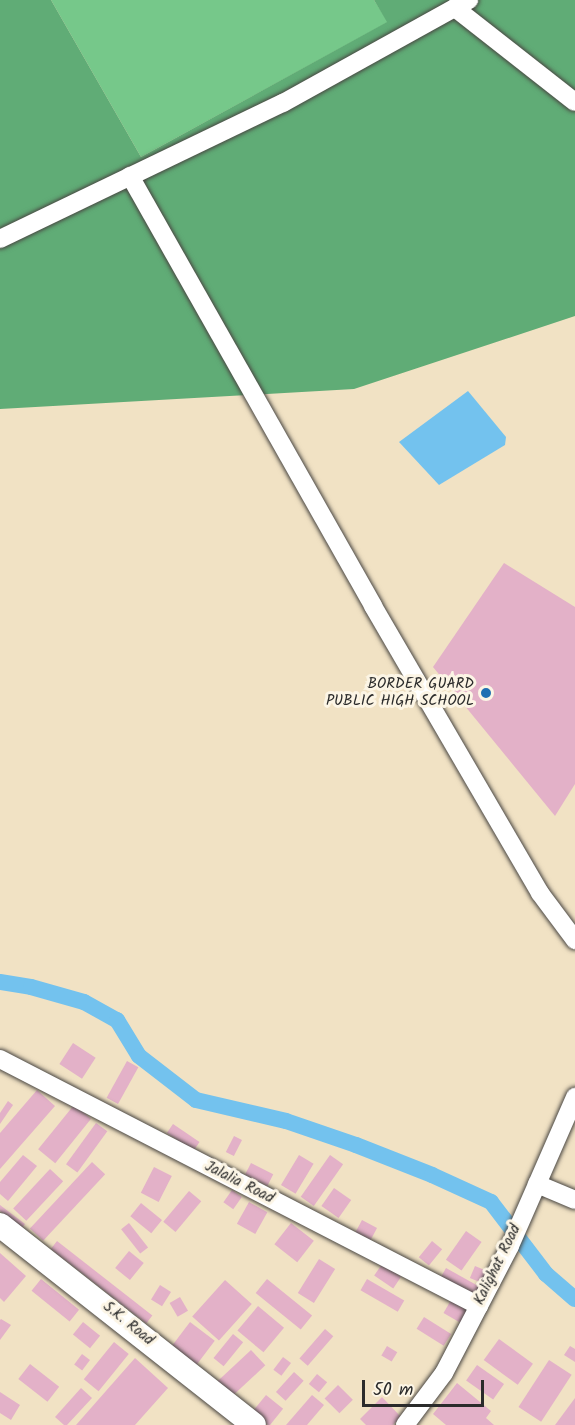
<!DOCTYPE html>
<html>
<head>
<meta charset="utf-8">
<style>
	body { margin:0 }
	#map { position:relative; width:575px; height:1425px; overflow:hidden; background:#f1e2c4; font-family:Kalam,sans-serif }
	div>[style] { position:absolute }
	.green>* { inset:0; background:#76c88a }
	.forest>* { inset:0; background:#60ac76 }
	.water>* { inset:0; background:#73c2ee }
	.canal>* { height:16px; margin:-8px; padding:0 8px; transform-origin:8px; border-radius:8px; background:#73c2ee }
	.building>* { inset:0; background:#e3b1c8; transform-origin:0 0 }
	.roads { filter:drop-shadow(0 0 2px #494642) drop-shadow(0 0 2px #494642) }
	.minor>* { height:18px; margin:-9px; padding:0 9px; transform-origin:9px; border-radius:9px; background:#fff }
	.major>* { height:24px; margin:-12px; padding:0 12px; transform-origin:12px; border-radius:12px; background:#fff }
	.dots>* { width:16px; height:16px; translate:-50% -50%; box-sizing:border-box; border:3px solid #fcf5e5; border-radius:50% }
	span { translate:-50% -50%; white-space:nowrap; text-align:center; line-height:1.15; -webkit-text-stroke:6px #fcf5e5; paint-order:stroke }
	.poi-label { font-size:15px; color:#2b2b2b }
	.right { translate:-100% -50%; text-align:right }
	.street-label { font-size:15px; color:#2b2b2b }
	.scale { position:absolute; left:362px; top:1380px; width:122px; height:27px; box-sizing:border-box; border:3px solid #2b2b2b; border-top:0; padding-left:8px; font-size:18px; line-height:21px; white-space:nowrap; color:#2b2b2b; -webkit-text-stroke:4px #fcf5e5; paint-order:stroke }
</style>
</head>
<body>
<div id="map">
	<div class="green">
		<i style="clip-path:polygon(51px 0,374px 0,388px 22px,141px 157px)"></i>
	</div>
	<div class="forest">
		<i style="clip-path:polygon(0 0,51px 0,141px 157px,387px 22px,374px 0,575px 0,575px 316px,354px 389px,0 409px)"></i>
	</div>
	<div class="water">
		<i style="clip-path:polygon(468px 391px,506px 437px,505px 445px,439px 485px,399px 442px)"></i>
	</div>
	<div class="canal">
		<i style="left:0;top:982px;width:31px;rotate:9deg"></i>
		<i style="left:31px;top:987px;width:55px;rotate:15.8deg"></i>
		<i style="left:84px;top:1002px;width:38px;rotate:29deg"></i>
		<i style="left:117px;top:1020px;width:42px;rotate:58.6deg"></i>
		<i style="left:139px;top:1056px;width:72px;rotate:37.7deg"></i>
		<i style="left:196px;top:1100px;width:92px;rotate:13.1deg"></i>
		<i style="left:286px;top:1121px;width:74px;rotate:18.9deg"></i>
		<i style="left:356px;top:1145px;width:82px;rotate:21.5deg"></i>
		<i style="left:432px;top:1175px;width:65px;rotate:24.6deg"></i>
		<i style="left:491px;top:1202px;width:91px;rotate:52.6deg"></i>
		<i style="left:546px;top:1274px;width:38px;rotate:41deg"></i>
	</div>
	<div class="building">
		<i style="clip-path:polygon(504px 563px,575px 607px,575px 784px,555px 816px,433px 667px)"></i>
		<i style="left:73px;top:1043px;width:27px;height:25px;rotate:33deg"></i>
		<i style="left:127px;top:1061px;width:13px;height:42px;rotate:29deg"></i>
		<i style="clip-path:polygon(37px 1090px,55px 1106px,0 1169px,0 1133px)"></i>
		<i style="clip-path:polygon(8px 1101px,13px 1105px,0 1124px,0 1113px)"></i>
		<i style="left:74px;top:1105px;width:22px;height:57px;rotate:39deg"></i>
		<i style="left:96px;top:1123px;width:14px;height:51px;rotate:36deg"></i>
		<i style="left:173px;top:1124px;width:32px;height:11px;rotate:34deg"></i>
		<i style="left:234px;top:1136px;width:9px;height:18px;rotate:27deg"></i>
		<i style="clip-path:polygon(23px 1155px,37px 1166px,8px 1201px,0 1194px,0 1182px)"></i>
		<i style="left:299px;top:1155px;width:17px;height:35px;rotate:31deg"></i>
		<i style="left:330px;top:1155px;width:16px;height:51px;rotate:35deg"></i>
		<i style="left:92px;top:1162px;width:18px;height:91px;rotate:43deg"></i>
		<i style="left:251px;top:1163px;width:25px;height:13px;rotate:27deg"></i>
		<i style="left:154px;top:1167px;width:20px;height:29px;rotate:27deg"></i>
		<i style="left:50px;top:1169px;width:18px;height:54px;rotate:43deg"></i>
		<i style="left:334px;top:1188px;width:21px;height:22px;rotate:35deg"></i>
		<i style="left:232px;top:1190px;width:12px;height:15px;rotate:35deg"></i>
		<i style="left:189px;top:1191px;width:16px;height:40px;rotate:40deg"></i>
		<i style="left:249px;top:1202px;width:21px;height:25px;rotate:29deg"></i>
		<i style="left:141px;top:1203px;width:27px;height:17px;rotate:39deg"></i>
		<i style="clip-path:polygon(0 1205px,25px 1224px,22px 1228px,0 1211px)"></i>
		<i style="left:362px;top:1220px;width:17px;height:17px;rotate:28deg"></i>
		<i style="left:129px;top:1223px;width:31px;height:10px;rotate:52deg"></i>
		<i style="left:291px;top:1223px;width:29px;height:27px;rotate:38deg"></i>
		<i style="left:466px;top:1231px;width:19px;height:35px;rotate:35deg"></i>
		<i style="left:57px;top:1241px;width:121px;height:10px;rotate:38deg"></i>
		<i style="left:432px;top:1241px;width:13px;height:21px;rotate:39deg"></i>
		<i style="left:129px;top:1251px;width:19px;height:22px;rotate:39deg"></i>
		<i style="clip-path:polygon(0 1253px,26px 1276px,4px 1302px,0 1298px)"></i>
		<i style="left:319px;top:1259px;width:19px;height:40px;rotate:32deg"></i>
		<i style="left:382px;top:1264px;width:23px;height:14px;rotate:34deg"></i>
		<i style="left:475px;top:1266px;width:15px;height:13px;rotate:23deg"></i>
		<i style="left:446px;top:1268px;width:39px;height:13px;rotate:29deg"></i>
		<i style="left:41px;top:1279px;width:49px;height:15px;rotate:39deg"></i>
		<i style="left:267px;top:1279px;width:58px;height:18px;rotate:39deg"></i>
		<i style="left:367px;top:1279px;width:43px;height:13px;rotate:30deg"></i>
		<i style="left:225px;top:1280px;width:36px;height:49px;rotate:42deg"></i>
		<i style="left:160px;top:1285px;width:13px;height:17px;rotate:32deg"></i>
		<i style="left:180px;top:1297px;width:16px;height:12px;rotate:60deg"></i>
		<i style="left:451px;top:1300px;width:20px;height:15px;rotate:30deg"></i>
		<i style="left:258px;top:1306px;width:34px;height:32px;rotate:40deg"></i>
		<i style="left:424px;top:1317px;width:32px;height:14px;rotate:32deg"></i>
		<i style="clip-path:polygon(1px 1319px,11px 1325px,0 1340px,0 1320px)"></i>
		<i style="left:83px;top:1322px;width:22px;height:16px;rotate:39deg"></i>
		<i style="left:190px;top:1322px;width:31px;height:33px;rotate:37deg"></i>
		<i style="left:325px;top:1329px;width:11px;height:39px;rotate:41deg"></i>
		<i style="left:233px;top:1334px;width:13px;height:31px;rotate:39deg"></i>
		<i style="left:499px;top:1339px;width:42px;height:26px;rotate:36deg"></i>
		<i style="left:114px;top:1342px;width:19px;height:48px;rotate:39deg"></i>
		<i style="left:387px;top:1346px;width:12px;height:11px;rotate:31deg"></i>
		<i style="clip-path:polygon(570px 1346px,575px 1349px,575px 1362px,564px 1355px)"></i>
		<i style="left:251px;top:1350px;width:21px;height:48px;rotate:47deg"></i>
		<i style="left:82px;top:1354px;width:10px;height:13px;rotate:37deg"></i>
		<i style="left:283px;top:1357px;width:10px;height:16px;rotate:37deg"></i>
		<i style="clip-path:polygon(135px 1358px,168px 1388px,135px 1425px,76px 1425px)"></i>
		<i style="left:549px;top:1360px;width:27px;height:56px;rotate:33deg"></i>
		<i style="left:30px;top:1364px;width:37px;height:19px;rotate:38deg"></i>
		<i style="left:477px;top:1365px;width:33px;height:19px;rotate:35deg"></i>
		<i style="left:294px;top:1372px;width:13px;height:27px;rotate:42deg"></i>
		<i style="left:317px;top:1374px;width:13px;height:13px;rotate:39deg"></i>
		<i style="clip-path:polygon(457px 1383px,491px 1411px,486px 1418px,494px 1425px,446px 1425px,433px 1414px)"></i>
		<i style="left:338px;top:1385px;width:21px;height:19px;rotate:45deg"></i>
		<i style="clip-path:polygon(81px 1388px,92px 1398px,67px 1425px,64px 1425px,55px 1417px)"></i>
		<i style="clip-path:polygon(0 1392px,20px 1405px,11px 1420px,0 1413px)"></i>
		<i style="left:266px;top:1395px;width:22px;height:22px;rotate:39deg"></i>
		<i style="clip-path:polygon(312px 1395px,324px 1405px,307px 1425px,286px 1425px)"></i>
		<i style="clip-path:polygon(382px 1397px,401px 1417px,393px 1425px,366px 1425px,360px 1419px)"></i>
		<i style="clip-path:polygon(575px 1398px,575px 1425px,555px 1425px)"></i>
	</div>
	<div class="roads">
		<div class="minor">
			<i style="left:455px;top:8px;width:152px;rotate:38.1deg"></i>
			<i style="left:130px;top:176px;width:494px;rotate:60.5deg"></i>
			<i style="left:373px;top:606px;width:332px;rotate:59.8deg"></i>
			<i style="left:540px;top:893px;width:59px;rotate:53.3deg"></i>
			<i style="left:0;top:239px;width:314px;rotate:-25.7deg"></i>
			<i style="left:283px;top:103px;width:213px;rotate:-29deg"></i>
			<i style="left:0;top:1059px;width:539px;rotate:27.28deg"></i>
			<i style="left:537px;top:1184px;width:41px;rotate:22.8deg"></i>
			<i style="left:405px;top:1425px;width:65px;rotate:-53.1deg"></i>
			<i style="left:444px;top:1373px;width:143px;rotate:-62.5deg"></i>
			<i style="left:510px;top:1246px;width:163px;rotate:-66.4deg"></i>
		</div>
		<div class="major">
			<i style="left:0;top:1225px;width:323px;rotate:38.2deg"></i>
		</div>
	</div>
	<div class="dots">
		<i style="left:486px;top:693px;background:#1f6fb2"></i>
	</div>
	<div class="poi-label">
		<span class="right" style="left:474px;top:693px">BORDER GUARD<br>PUBLIC HIGH SCHOOL</span>
	</div>
	<div class="street-label">
		<span style="left:239px;top:1183px;rotate:27deg">Jalalia Road</span>
		<span style="left:498px;top:1265px;rotate:-64deg">Kalighat Road</span>
		<span style="left:128px;top:1324px;rotate:39deg">S.K. Road</span>
	</div>
	<div class="scale">50 m</div>
</div>
</body>
</html>
